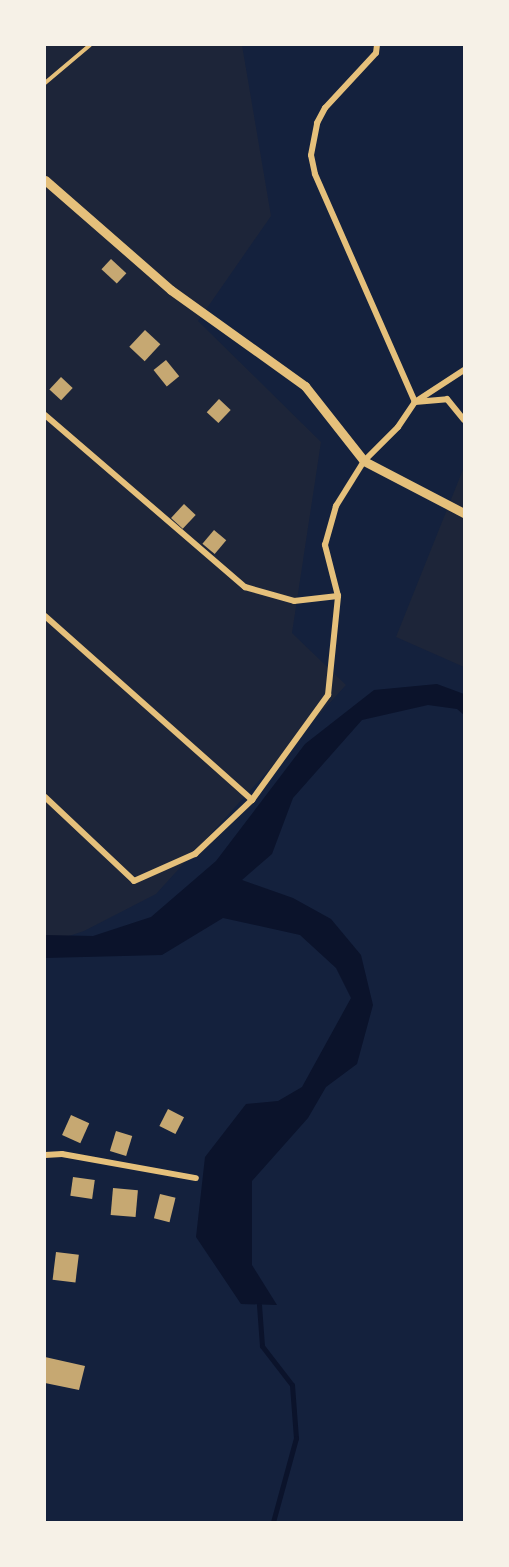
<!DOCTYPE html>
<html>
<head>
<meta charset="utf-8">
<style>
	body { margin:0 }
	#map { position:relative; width:509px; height:1567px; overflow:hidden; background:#14213d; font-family:"Nunito Sans",sans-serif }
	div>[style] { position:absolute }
	.green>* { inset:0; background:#1d2539 }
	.water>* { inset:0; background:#0b132b }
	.stream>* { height:5px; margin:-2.5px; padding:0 2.5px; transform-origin:2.5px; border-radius:2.5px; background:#0b132b }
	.building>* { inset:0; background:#c6a872; transform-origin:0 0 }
	.service>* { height:4px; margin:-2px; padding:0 2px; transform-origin:2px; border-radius:2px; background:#e5c07b }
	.minor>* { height:6px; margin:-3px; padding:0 3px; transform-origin:3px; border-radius:3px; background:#e5c07b }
	.tertiary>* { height:9px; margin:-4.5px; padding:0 4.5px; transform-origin:4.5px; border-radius:4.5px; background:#e5c07b }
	span { translate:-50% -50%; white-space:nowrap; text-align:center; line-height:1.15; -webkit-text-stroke:4.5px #f6f1e7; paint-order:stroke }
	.frame { position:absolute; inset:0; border:46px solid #f6f1e7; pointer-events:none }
</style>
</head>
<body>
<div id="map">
	<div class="green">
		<i style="clip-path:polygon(45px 45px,242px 45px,271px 216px,198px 321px,321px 442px,292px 633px,346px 685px,156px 894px,84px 931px,54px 941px,45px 935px)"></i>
		<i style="clip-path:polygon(464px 467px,464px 667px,396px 637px)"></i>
	</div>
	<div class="water">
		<i style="clip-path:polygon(437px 684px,464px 694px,464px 715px,457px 709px,428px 705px,362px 720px,293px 798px,272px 854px,242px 880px,293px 898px,331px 919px,361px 955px,373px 1005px,357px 1064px,326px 1087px,308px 1118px,252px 1181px,252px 1265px,277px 1305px,241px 1304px,196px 1237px,205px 1157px,246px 1104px,278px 1101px,302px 1087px,351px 998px,336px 968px,300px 935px,223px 918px,162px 955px,45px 958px,45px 935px,93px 936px,151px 917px,216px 861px,305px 744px,374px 690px)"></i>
	</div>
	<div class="stream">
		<i style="left:259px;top:1305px;width:41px;rotate:85.8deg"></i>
		<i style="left:262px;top:1346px;width:49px;rotate:52.4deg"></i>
		<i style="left:292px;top:1385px;width:53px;rotate:85.7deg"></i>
		<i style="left:296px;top:1438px;width:87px;rotate:105.3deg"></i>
	</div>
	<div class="building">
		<i style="left:111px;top:259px;width:21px;height:14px;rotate:43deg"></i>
		<i style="left:145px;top:330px;width:21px;height:23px;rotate:43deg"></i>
		<i style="left:166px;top:360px;width:21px;height:16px;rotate:51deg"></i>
		<i style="left:61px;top:377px;width:16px;height:17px;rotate:43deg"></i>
		<i style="left:219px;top:399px;width:16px;height:18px;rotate:43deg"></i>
		<i style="left:184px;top:504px;width:16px;height:19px;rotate:43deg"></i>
		<i style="left:214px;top:530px;width:16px;height:18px;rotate:40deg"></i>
		<i style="left:168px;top:1109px;width:18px;height:19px;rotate:27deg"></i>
		<i style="left:71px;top:1115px;width:20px;height:22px;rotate:24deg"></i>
		<i style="left:116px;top:1131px;width:17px;height:21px;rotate:17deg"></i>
		<i style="left:73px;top:1177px;width:22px;height:19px;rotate:8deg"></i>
		<i style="left:113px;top:1188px;width:25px;height:27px;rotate:5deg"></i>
		<i style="left:160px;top:1194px;width:16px;height:25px;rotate:14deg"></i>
		<i style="left:56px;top:1252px;width:23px;height:28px;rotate:7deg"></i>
		<i style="clip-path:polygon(45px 1357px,85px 1366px,79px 1390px,45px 1383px)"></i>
	</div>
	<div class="service">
		<i style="left:45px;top:83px;width:59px;rotate:-40.2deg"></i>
	</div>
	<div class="minor">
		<i style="left:464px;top:370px;width:59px;rotate:146.9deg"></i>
		<i style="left:415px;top:402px;width:32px;rotate:-5deg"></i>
		<i style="left:447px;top:399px;width:27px;rotate:51deg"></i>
		<i style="left:45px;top:415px;width:264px;rotate:40.7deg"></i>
		<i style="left:245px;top:587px;width:51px;rotate:15.9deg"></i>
		<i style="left:294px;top:601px;width:44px;rotate:-6.5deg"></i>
		<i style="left:45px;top:616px;width:277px;rotate:41.6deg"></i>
		<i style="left:45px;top:797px;width:122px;rotate:43.3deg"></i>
		<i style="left:134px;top:881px;width:67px;rotate:-23.9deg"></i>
		<i style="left:195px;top:854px;width:79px;rotate:-43.5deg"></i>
		<i style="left:252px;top:800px;width:130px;rotate:-54.1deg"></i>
		<i style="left:328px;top:695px;width:100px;rotate:-84.2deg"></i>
		<i style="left:338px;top:596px;width:53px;rotate:-104.3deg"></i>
		<i style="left:325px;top:545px;width:41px;rotate:-74.2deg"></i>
		<i style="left:336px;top:506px;width:53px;rotate:-58.1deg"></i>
		<i style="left:364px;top:461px;width:48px;rotate:-45deg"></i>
		<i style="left:398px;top:427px;width:30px;rotate:-56deg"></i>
		<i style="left:415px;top:402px;width:249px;rotate:-113.7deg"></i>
		<i style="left:315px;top:174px;width:19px;rotate:-102deg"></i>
		<i style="left:311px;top:155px;width:33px;rotate:-79deg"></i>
		<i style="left:317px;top:123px;width:17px;rotate:-62deg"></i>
		<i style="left:325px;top:108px;width:75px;rotate:-47.2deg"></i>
		<i style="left:376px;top:53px;width:8px;rotate:-83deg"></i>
		<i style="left:45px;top:1155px;width:17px;rotate:-3deg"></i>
		<i style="left:62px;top:1154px;width:136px;rotate:10.2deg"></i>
	</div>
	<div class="tertiary">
		<i style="left:45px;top:180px;width:167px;rotate:41.1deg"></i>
		<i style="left:171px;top:290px;width:165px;rotate:35.6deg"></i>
		<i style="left:305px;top:386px;width:95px;rotate:51.8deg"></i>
		<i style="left:364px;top:461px;width:113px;rotate:27.5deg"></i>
	</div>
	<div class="frame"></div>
</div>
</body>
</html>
